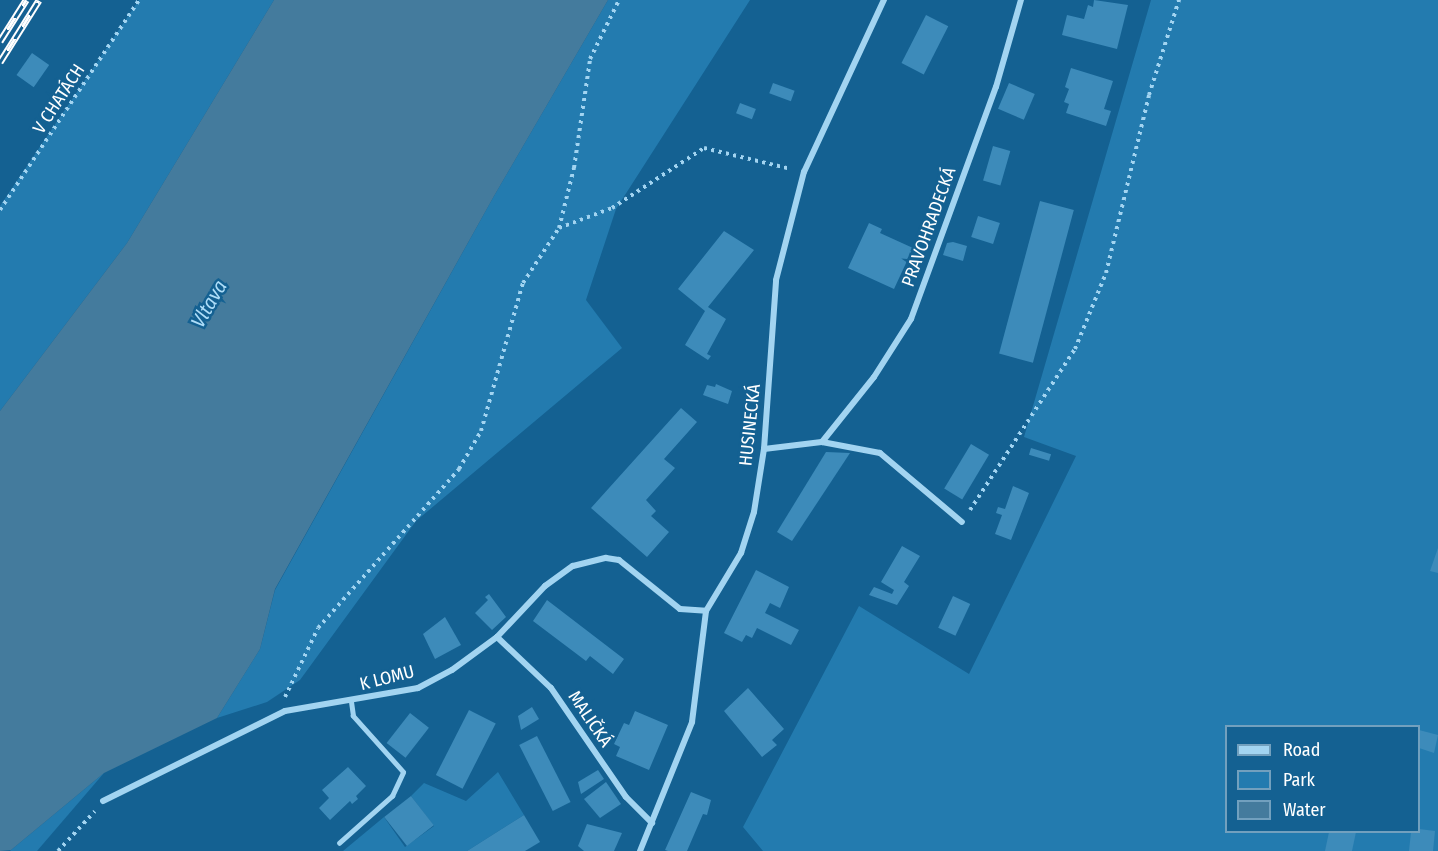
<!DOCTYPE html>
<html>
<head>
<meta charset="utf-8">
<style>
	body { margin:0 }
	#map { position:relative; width:1438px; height:851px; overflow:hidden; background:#146192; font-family:"Fira Sans Condensed",sans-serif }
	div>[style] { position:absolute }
	.green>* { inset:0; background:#237baf }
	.water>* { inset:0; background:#447b9d }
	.building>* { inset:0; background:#3d8bba; transform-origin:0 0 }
	.path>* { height:4px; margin-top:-2px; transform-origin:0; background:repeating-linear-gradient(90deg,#a2d4f1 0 3px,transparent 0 7.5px) }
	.service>* { height:4.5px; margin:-2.25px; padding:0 2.25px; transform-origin:2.25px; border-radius:2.25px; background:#a2d4f1 }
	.minor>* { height:6px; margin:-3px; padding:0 3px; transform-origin:3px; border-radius:3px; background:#a2d4f1 }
	.rail>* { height:7px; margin-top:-3.5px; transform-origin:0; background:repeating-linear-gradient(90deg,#146192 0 14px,#fff 0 28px); box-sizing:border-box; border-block:2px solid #fff }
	span { translate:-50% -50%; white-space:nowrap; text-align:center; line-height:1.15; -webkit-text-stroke:5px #146192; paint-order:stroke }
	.street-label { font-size:18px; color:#fff }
	.water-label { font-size:20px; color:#aeddf8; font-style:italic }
	.legend { position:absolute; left:1225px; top:725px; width:195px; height:108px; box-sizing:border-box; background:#146192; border:2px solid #72a0be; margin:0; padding:8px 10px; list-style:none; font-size:18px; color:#fff }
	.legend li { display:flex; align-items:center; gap:12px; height:30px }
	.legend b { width:30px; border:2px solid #72a0be }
</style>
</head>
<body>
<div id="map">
	<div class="green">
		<i style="clip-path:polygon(139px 0,274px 0,127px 243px,0 411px,0 206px)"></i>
		<i style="clip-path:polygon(608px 0,750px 0,616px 209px,586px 300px,622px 348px,416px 521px,300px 680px,267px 702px,217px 718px,260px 649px,275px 590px,494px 196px)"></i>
		<i style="clip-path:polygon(evenodd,1151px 0,1438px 0,1438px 851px,763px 851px,743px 827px,859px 606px,969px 674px,1076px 456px,1024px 437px,1151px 0,1226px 726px,1418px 726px,1418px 832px,1226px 832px,1226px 726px)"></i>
		<i style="clip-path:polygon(498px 772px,524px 815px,467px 851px,343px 851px,384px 817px,405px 847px,434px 826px,411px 796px,424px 783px,466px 801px)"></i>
		<i style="clip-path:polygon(104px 773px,37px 851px,10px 851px,11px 850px)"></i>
	</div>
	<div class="water">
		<i style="clip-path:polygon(274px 0,608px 0,494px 196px,275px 589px,260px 649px,217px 718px,104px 773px,11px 850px,0 851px,0 411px,127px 243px)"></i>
	</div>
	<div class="building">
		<i style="clip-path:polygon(1094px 0,1128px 5px,1117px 49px,1062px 35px,1067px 15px,1084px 19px,1088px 5px,1093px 7px)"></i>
		<i style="left:926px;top:15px;width:25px;height:54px;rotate:27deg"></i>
		<i style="left:32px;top:53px;width:21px;height:27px;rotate:35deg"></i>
		<i style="clip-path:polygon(1071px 68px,1113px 81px,1104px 109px,1111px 111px,1106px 126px,1066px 113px,1069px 104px,1064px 102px,1069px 89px,1065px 87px)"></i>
		<i style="left:773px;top:83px;width:23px;height:11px;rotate:20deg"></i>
		<i style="left:1009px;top:83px;width:28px;height:28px;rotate:23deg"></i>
		<i style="left:740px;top:103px;width:17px;height:11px;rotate:21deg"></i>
		<i style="left:993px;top:146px;width:18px;height:36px;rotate:16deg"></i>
		<i style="left:1040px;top:201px;width:35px;height:158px;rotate:15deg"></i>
		<i style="left:978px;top:216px;width:23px;height:22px;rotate:18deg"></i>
		<i style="clip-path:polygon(869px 223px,882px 229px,880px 233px,913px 248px,894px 289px,848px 268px)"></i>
		<i style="clip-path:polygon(724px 231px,754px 250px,708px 307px,726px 319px,707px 354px,711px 356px,708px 360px,685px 345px,705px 311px,678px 289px)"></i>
		<i style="clip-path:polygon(953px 242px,967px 246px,963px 261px,943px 255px,947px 243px)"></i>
		<i style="clip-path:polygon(716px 384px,732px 391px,728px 404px,703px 395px,707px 385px,715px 387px)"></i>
		<i style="clip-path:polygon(681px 408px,697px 422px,664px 459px,675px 468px,646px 500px,656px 511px,651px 516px,669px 532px,647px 557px,591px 508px)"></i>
		<i style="left:971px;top:444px;width:21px;height:52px;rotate:31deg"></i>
		<i style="left:1031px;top:448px;width:21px;height:7px;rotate:17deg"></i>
		<i style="clip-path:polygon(826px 452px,850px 453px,792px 541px,777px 532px)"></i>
		<i style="clip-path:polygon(1013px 486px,1029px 493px,1011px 540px,995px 534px,1002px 515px,996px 513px,998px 507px,1005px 509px)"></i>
		<i style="clip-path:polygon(902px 546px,920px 556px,904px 582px,909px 586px,897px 605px,869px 595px,874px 587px,892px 594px,894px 590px,881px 582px)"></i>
		<i style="clip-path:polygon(1438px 548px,1438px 573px,1430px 571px)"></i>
		<i style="clip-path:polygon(756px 570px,789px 587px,780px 608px,770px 603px,765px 613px,799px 630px,791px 645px,757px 628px,752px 638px,746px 635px,742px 642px,724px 633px)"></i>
		<i style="clip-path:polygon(489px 594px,506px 617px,492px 630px,475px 613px,488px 600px,485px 597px)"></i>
		<i style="left:953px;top:596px;width:19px;height:35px;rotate:25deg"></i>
		<i style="clip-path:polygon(547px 600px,624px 659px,613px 674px,590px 656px,586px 661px,533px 621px)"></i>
		<i style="clip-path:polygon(445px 617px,461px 645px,435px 659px,423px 634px)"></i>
		<i style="clip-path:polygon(748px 688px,784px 729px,772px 740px,777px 745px,762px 757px,724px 711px)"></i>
		<i style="clip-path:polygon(532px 707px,539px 719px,521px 730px,518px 716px)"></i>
		<i style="left:469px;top:710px;width:30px;height:73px;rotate:27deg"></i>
		<i style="clip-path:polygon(635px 711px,668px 725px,649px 770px,616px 756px,620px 747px,614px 744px,624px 723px,629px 725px)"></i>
		<i style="left:410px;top:713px;width:24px;height:38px;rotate:38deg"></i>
		<i style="clip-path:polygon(1419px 730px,1438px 735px,1434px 753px,1419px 748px)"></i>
		<i style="left:537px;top:736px;width:74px;height:20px;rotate:63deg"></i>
		<i style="clip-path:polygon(348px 767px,366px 786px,356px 796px,358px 799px,352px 804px,350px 801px,330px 820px,319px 808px,329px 798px,322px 790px)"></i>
		<i style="clip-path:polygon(598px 770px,604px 779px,581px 794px,578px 782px)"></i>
		<i style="clip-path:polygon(606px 782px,621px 804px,600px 818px,584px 799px)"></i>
		<i style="clip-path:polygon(691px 792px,711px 800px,707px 815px,703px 814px,687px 851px,668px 851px,665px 850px)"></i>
		<i style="left:411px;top:796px;width:37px;height:34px;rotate:52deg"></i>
		<i style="clip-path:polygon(524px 815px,540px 842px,525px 851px,467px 851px)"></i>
		<i style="clip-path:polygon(587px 824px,622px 833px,614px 851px,584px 851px,578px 846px)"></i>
		<i style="clip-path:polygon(1419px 829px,1435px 831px,1433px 851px,1409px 851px,1411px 832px)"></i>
		<i style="clip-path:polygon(1329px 832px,1356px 832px,1352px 851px,1325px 851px)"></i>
	</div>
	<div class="path">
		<i style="left:0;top:210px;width:252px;rotate:-56.5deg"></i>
		<i style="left:559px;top:228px;width:57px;rotate:-20.7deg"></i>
		<i style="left:612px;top:208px;width:110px;rotate:-33.1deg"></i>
		<i style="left:704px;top:148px;width:89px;rotate:13.6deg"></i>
		<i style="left:970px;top:510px;width:192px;rotate:-56.9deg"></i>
		<i style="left:1075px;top:349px;width:82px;rotate:-67.8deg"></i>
		<i style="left:1106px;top:273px;width:183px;rotate:-76.4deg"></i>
		<i style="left:1149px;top:95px;width:100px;rotate:-72.5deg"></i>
		<i style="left:285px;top:697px;width:76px;rotate:-64.4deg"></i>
		<i style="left:318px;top:628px;width:213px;rotate:-48.4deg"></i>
		<i style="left:459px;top:469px;width:44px;rotate:-59.9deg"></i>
		<i style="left:481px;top:431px;width:154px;rotate:-74.2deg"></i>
		<i style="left:523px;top:283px;width:66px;rotate:-56.8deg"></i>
		<i style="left:559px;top:228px;width:62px;rotate:-76deg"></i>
		<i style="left:574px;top:168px;width:110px;rotate:-81.6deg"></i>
		<i style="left:590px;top:59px;width:66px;rotate:-63.8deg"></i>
		<i style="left:58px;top:851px;width:54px;rotate:-47.2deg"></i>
	</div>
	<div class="service">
		<i style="left:339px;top:843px;width:71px;rotate:-41.6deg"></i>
		<i style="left:392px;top:796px;width:26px;rotate:-65deg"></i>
		<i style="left:403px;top:772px;width:75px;rotate:-131.8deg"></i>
		<i style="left:353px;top:716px;width:14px;rotate:-98deg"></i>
	</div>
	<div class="minor">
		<i style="left:822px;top:442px;width:83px;rotate:-51.3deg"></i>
		<i style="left:874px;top:377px;width:69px;rotate:-57.5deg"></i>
		<i style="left:911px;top:319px;width:247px;rotate:-69.9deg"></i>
		<i style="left:996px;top:87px;width:91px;rotate:-74deg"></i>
		<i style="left:764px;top:449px;width:58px;rotate:-6.9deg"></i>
		<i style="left:822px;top:442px;width:59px;rotate:10.7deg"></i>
		<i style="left:880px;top:453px;width:107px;rotate:40.1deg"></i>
		<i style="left:497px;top:637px;width:74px;rotate:43.4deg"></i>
		<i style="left:551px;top:688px;width:132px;rotate:55.5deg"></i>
		<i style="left:626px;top:797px;width:37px;rotate:45deg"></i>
		<i style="left:103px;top:801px;width:203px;rotate:-26.3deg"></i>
		<i style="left:285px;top:711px;width:135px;rotate:-9.8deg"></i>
		<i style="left:418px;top:688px;width:38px;rotate:-28deg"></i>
		<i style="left:452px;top:670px;width:56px;rotate:-36.3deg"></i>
		<i style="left:497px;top:637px;width:70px;rotate:-46.7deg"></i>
		<i style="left:545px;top:586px;width:34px;rotate:-36deg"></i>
		<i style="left:573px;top:566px;width:34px;rotate:-14deg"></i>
		<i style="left:606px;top:558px;width:13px;rotate:9deg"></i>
		<i style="left:619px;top:560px;width:78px;rotate:38.8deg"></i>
		<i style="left:680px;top:609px;width:26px;rotate:4deg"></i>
		<i style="left:640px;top:851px;width:139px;rotate:-68deg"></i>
		<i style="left:692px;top:722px;width:112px;rotate:-82.8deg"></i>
		<i style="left:706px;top:611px;width:68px;rotate:-58.9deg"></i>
		<i style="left:741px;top:553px;width:43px;rotate:-72.4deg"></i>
		<i style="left:754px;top:512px;width:64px;rotate:-81deg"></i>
		<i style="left:764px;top:449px;width:169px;rotate:-85.9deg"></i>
		<i style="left:776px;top:280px;width:112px;rotate:-75.5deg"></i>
		<i style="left:804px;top:172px;width:190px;rotate:-65.1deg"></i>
	</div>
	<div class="rail">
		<i style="left:0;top:41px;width:49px;rotate:-57.6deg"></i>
		<i style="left:0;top:62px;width:73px;rotate:-57.8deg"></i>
	</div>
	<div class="street-label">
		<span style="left:59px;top:99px;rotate:-57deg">V CHATÁCH</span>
		<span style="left:929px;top:227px;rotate:-70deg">PRAVOHRADECKÁ</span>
		<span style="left:750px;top:425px;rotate:-84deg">HUSINECKÁ</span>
		<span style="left:387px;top:678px;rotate:-14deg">K LOMU</span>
		<span style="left:590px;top:719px;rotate:56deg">MALIČKÁ</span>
	</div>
	<div class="water-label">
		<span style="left:209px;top:304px;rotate:-60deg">Vltava</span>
	</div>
	<ul class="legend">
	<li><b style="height:8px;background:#a2d4f1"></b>Road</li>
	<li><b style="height:16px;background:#237baf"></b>Park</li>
	<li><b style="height:16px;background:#447b9d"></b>Water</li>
	</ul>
</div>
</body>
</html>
